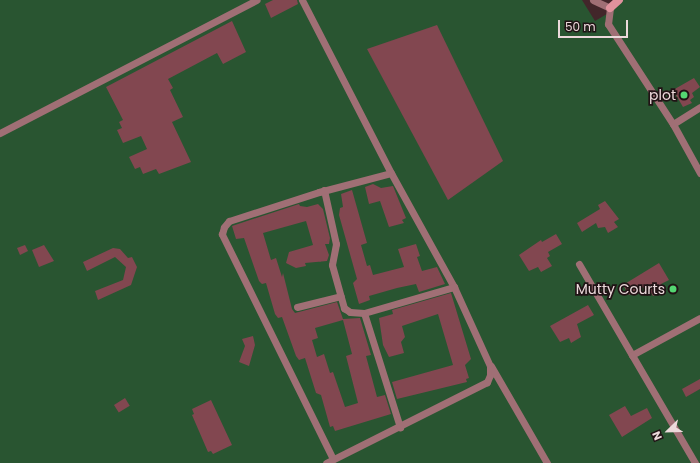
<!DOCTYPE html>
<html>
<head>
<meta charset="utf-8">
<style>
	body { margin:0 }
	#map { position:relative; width:700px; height:463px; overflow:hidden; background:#42262a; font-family:Poppins,sans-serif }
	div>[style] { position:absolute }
	.green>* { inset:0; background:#295531 }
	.building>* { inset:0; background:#824750; transform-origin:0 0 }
	.street>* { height:7px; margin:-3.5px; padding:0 3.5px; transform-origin:3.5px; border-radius:3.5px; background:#a06f75 }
	.secondary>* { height:8px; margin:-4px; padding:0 4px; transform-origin:4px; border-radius:4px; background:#e0929d }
	.dots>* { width:11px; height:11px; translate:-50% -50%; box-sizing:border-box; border:2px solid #201315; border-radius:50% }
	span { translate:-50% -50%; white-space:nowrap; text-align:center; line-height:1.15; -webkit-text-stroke:3.5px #201315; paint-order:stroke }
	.poi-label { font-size:14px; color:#ecd9db }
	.right { translate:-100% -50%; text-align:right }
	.north { position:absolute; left:648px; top:411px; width:40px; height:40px; -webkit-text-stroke:3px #201315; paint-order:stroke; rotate:247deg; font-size:11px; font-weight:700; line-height:16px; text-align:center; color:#ecd9db }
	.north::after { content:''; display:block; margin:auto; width:14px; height:18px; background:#ecd9db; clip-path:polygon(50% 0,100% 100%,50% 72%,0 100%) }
	.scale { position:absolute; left:558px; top:20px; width:70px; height:18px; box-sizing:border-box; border:2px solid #ecd9db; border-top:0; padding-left:5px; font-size:12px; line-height:14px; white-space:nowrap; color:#ecd9db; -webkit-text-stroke:3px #201315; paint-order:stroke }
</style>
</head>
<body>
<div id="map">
	<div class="green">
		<i style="clip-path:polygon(0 0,582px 0,595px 21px,612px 11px,610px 8px,623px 0,700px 0,700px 463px,0 463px)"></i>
	</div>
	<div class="building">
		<i style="clip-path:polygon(273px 0,297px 0,298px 4px,271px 18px,265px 4px)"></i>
		<i style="clip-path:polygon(232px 21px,246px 52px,223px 64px,217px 53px,168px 79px,173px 88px,170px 90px,183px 117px,172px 122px,191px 162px,159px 174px,156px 169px,143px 174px,140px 167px,135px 169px,129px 157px,147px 149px,141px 136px,123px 143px,117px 130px,122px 128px,119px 122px,123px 120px,106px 87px)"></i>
		<i style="clip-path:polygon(437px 25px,503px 161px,448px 200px,367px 49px)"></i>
		<i style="clip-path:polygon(694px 78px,700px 87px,692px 93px,694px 97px,690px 100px,692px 103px,683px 107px,673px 90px)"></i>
		<i style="clip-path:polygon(373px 184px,381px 188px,393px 186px,406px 218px,402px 220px,404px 223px,389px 227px,380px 201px,369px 204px,365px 187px)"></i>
		<i style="clip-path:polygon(352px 190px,367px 243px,361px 245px,367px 266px,370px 265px,373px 275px,404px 267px,398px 249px,416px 244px,420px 256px,417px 257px,422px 271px,437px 267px,445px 284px,419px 292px,416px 284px,397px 288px,369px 296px,370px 300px,359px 304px,353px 283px,357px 279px,339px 215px,340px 208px,343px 207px,341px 194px)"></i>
		<i style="clip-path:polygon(605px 201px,619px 219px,614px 222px,618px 227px,608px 233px,605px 227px,598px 228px,596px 223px,582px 232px,577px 223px,600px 209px,598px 205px)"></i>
		<i style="clip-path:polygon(evenodd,299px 204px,300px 206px,307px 207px,318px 204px,323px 209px,330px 238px,329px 244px,325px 244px,329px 255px,327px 261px,305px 263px,306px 266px,296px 268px,286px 263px,289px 252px,313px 245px,306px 221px,263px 233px,271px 260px,276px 258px,282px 277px,283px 273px,292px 309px,295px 313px,337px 302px,343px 319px,360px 318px,371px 355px,366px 356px,377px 397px,385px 395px,391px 414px,335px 431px,333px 426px,330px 427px,321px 395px,316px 393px,305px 358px,299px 360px,296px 356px,282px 317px,278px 318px,275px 314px,266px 283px,262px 284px,259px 281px,244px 238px,236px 239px,232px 226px,299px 204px,343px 320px,352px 354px,346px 356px,358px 403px,345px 407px,333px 372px,330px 373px,324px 354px,317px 357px,312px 340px,318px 338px,315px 328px,343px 320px)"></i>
		<i style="clip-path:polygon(556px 234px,562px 244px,548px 252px,550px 256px,547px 258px,552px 266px,541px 272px,538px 267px,529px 271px,519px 255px,541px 240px,542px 242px)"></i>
		<i style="clip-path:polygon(25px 245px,28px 251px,20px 255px,17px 248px)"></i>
		<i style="clip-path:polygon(44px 245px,54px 261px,39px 267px,32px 250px)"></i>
		<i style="clip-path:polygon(113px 248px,120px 249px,128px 258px,132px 257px,137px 267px,131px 285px,98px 300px,95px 291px,123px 280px,126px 267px,115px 257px,87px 271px,83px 262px)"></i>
		<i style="clip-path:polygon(659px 263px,669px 280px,661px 284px,664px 290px,653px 296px,650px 291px,645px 291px,643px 287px,629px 295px,623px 285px)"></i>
		<i style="clip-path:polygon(451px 293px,471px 359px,465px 365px,469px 378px,466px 379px,467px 382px,397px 399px,392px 382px,453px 365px,438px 314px,402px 326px,405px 337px,401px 342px,404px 353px,389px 357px,383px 345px,379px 318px,393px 314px,392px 310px)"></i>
		<i style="clip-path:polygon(588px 305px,594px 315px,577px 324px,581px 337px,571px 343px,569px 338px,560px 342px,550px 326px)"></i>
		<i style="clip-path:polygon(253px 336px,255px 345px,249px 366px,239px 362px,245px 346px,242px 339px)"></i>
		<i style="clip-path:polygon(700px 379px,700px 389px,686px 397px,682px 389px)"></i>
		<i style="left:125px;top:398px;width:9px;height:13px;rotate:58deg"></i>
		<i style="clip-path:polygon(211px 400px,232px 445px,213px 454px,211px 451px,208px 452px,192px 415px,194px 414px,192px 409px)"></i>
		<i style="clip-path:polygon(625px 406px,631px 416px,647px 408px,652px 418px,622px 437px,609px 415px)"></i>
	</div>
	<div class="street">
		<i style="left:302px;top:0;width:195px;rotate:62.8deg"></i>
		<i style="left:391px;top:173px;width:130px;rotate:61.1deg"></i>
		<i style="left:454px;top:287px;width:87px;rotate:65.5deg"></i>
		<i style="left:490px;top:366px;width:9px;rotate:90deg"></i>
		<i style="left:490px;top:375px;width:8px;rotate:113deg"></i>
		<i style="left:487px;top:382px;width:180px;rotate:153.3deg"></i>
		<i style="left:593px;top:0;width:19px;rotate:25deg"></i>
		<i style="left:610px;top:8px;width:16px;rotate:97deg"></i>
		<i style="left:608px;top:24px;width:119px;rotate:57deg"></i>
		<i style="left:673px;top:124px;width:56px;rotate:61.1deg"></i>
		<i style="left:673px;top:124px;width:32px;rotate:-32deg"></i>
		<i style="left:0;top:133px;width:289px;rotate:-27.4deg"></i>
		<i style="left:324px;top:190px;width:55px;rotate:77.5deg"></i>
		<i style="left:336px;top:244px;width:21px;rotate:101deg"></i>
		<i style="left:332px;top:265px;width:45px;rotate:74.4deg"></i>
		<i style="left:344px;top:308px;width:7px;rotate:34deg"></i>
		<i style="left:350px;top:312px;width:14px;rotate:4deg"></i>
		<i style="left:364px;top:313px;width:94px;rotate:-16.1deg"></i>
		<i style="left:579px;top:264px;width:105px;rotate:59.8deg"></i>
		<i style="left:632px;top:355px;width:77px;rotate:-28.6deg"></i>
		<i style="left:297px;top:307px;width:45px;rotate:-14deg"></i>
		<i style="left:364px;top:313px;width:120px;rotate:72.5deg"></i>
		<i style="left:632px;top:355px;width:125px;rotate:59.7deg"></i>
		<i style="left:491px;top:366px;width:112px;rotate:60deg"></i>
		<i style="left:333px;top:459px;width:251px;rotate:-116.3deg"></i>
		<i style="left:222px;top:234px;width:7px;rotate:-74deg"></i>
		<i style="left:224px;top:227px;width:8px;rotate:-50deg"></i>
		<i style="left:229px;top:221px;width:95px;rotate:-17.9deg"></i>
		<i style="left:319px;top:192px;width:74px;rotate:-14.8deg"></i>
	</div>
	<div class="secondary">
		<i style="left:610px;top:8px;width:12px;rotate:-42deg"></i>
	</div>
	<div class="dots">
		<i style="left:684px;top:95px;background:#54d672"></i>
		<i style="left:673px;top:289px;background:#54d672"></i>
	</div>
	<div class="poi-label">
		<span class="right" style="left:676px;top:95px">plot</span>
		<span class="right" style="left:665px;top:289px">Mutty Courts</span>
	</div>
	<div class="north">N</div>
	<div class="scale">50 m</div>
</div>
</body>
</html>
